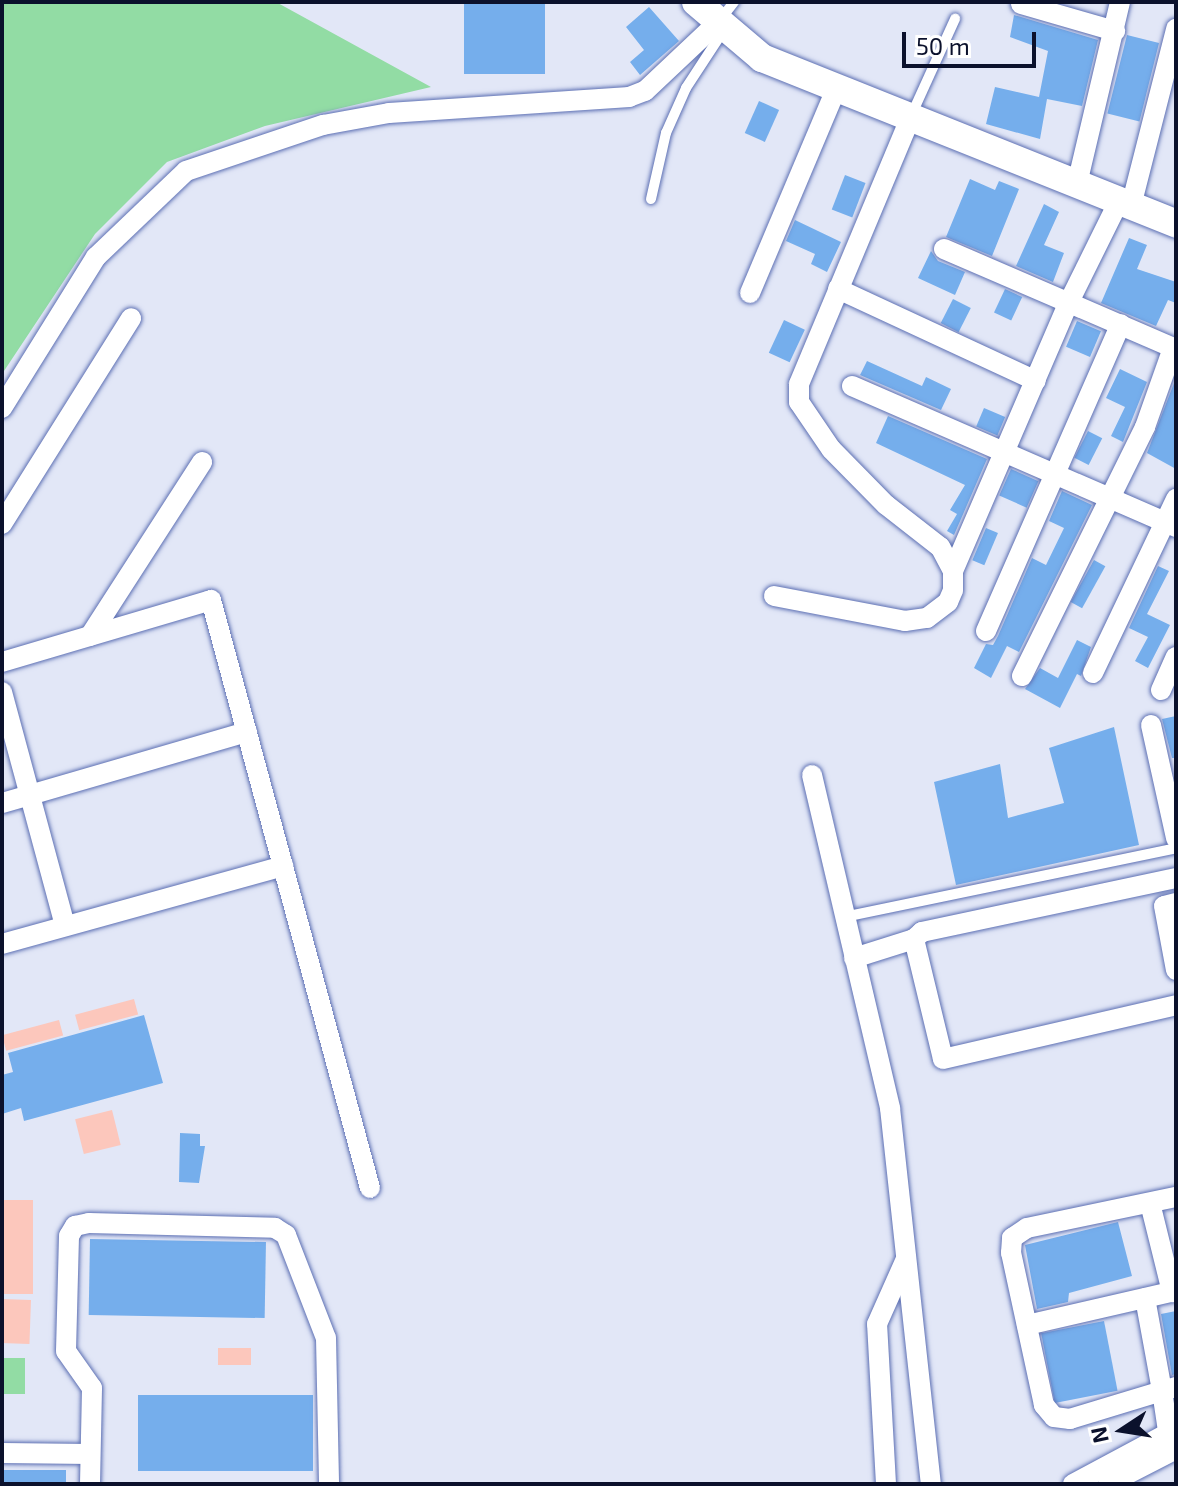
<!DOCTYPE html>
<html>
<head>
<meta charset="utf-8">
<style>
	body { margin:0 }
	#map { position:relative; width:1178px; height:1486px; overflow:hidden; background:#e2e7f7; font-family:"Exo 2",sans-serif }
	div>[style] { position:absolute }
	.green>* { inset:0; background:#fcc7bc; transform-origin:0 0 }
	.water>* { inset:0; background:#92dca4; transform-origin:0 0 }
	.building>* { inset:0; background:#75aeec; transform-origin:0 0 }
	.roads { filter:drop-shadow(0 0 2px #5c6fb3) drop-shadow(0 0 2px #5c6fb3) }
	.lane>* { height:10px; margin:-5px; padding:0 5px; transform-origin:5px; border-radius:5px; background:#fff }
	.street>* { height:20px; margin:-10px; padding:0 10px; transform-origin:10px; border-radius:10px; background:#fff }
	.secondary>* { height:28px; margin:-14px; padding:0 14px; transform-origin:14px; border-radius:14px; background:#fff }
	span { translate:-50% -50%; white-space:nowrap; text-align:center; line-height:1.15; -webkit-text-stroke:6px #fff; paint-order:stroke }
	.frame { position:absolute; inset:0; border:4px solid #0b112c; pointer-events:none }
	.north { position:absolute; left:1082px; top:1390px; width:80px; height:80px; -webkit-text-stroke:6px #fff; paint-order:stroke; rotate:258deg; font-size:22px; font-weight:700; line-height:32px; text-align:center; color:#0b112c }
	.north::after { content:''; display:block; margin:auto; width:28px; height:36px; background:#0b112c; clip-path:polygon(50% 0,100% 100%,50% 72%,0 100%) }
	.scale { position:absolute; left:902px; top:32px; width:134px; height:36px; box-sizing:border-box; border:4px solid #0b112c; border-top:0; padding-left:10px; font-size:24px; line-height:28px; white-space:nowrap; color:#0b112c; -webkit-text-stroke:6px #fff; paint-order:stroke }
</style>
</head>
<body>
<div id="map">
	<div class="green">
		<i style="left:134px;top:999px;width:16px;height:61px;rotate:75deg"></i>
		<i style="left:59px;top:1020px;width:16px;height:59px;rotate:75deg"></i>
		<i style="left:112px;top:1110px;width:36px;height:38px;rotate:76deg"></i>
		<i style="left:2px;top:1200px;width:31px;height:94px"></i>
		<i style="left:2px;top:1299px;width:29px;height:44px;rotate:2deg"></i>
		<i style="left:218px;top:1348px;width:33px;height:17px"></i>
	</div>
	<div class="water">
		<i style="clip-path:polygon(2px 2px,276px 2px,431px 87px,265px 126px,167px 162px,95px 234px,2px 374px)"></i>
		<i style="left:2px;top:1358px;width:23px;height:36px"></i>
	</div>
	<div class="building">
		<i style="left:464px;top:2px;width:81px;height:72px"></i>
		<i style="clip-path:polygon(649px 7px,679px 41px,640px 75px,630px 62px,644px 50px,626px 27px)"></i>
		<i style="clip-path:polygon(1014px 15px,1098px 40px,1082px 106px,1047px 99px,1040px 139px,986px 124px,995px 87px,1039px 97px,1048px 51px,1010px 37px)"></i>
		<i style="left:1127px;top:35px;width:33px;height:81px;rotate:14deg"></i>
		<i style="left:759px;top:101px;width:22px;height:35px;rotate:24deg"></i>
		<i style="left:845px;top:175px;width:22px;height:37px;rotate:21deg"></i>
		<i style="clip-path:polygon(970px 179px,995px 190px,999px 181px,1019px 189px,992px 256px,946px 237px)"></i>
		<i style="clip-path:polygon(1044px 204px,1059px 212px,1044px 245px,1064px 253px,1053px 282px,1016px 266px)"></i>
		<i style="clip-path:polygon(795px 220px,841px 242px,827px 272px,811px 264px,815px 254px,786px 241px)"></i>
		<i style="clip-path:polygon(1129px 238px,1147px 245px,1137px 269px,1176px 282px,1176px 303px,1168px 300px,1156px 326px,1101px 303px)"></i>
		<i style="clip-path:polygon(931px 251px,938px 261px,965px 272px,955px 295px,918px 278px)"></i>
		<i style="left:1005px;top:289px;width:19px;height:26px;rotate:25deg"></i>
		<i style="left:953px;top:299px;width:20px;height:27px;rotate:27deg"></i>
		<i style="left:784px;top:320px;width:23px;height:36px;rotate:25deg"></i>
		<i style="left:1077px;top:321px;width:26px;height:28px;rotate:23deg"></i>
		<i style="clip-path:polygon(867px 361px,922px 386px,926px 377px,951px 389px,941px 410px,860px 375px)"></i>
		<i style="clip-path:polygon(1120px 369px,1147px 382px,1123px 442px,1111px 436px,1125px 407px,1106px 398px)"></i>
		<i style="clip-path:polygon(1176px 378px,1176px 469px,1147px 453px)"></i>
		<i style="left:984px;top:408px;width:23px;height:20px;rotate:23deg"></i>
		<i style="clip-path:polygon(888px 416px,987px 459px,954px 535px,947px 531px,957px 514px,950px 510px,965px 485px,876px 443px)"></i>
		<i style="left:1088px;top:431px;width:16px;height:30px;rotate:27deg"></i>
		<i style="left:1011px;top:469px;width:30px;height:29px;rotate:24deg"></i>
		<i style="clip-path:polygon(1062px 491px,1092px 505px,1019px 652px,1007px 646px,991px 678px,974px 668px,986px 644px,993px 645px,998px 636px,1032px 558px,1046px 565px,1064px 528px,1049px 521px)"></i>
		<i style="left:986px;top:528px;width:13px;height:35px;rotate:23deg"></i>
		<i style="left:1094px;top:560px;width:13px;height:48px;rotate:29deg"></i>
		<i style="clip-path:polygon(1158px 566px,1169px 571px,1147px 614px,1170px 625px,1148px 668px,1135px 661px,1148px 637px,1129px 628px)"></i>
		<i style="clip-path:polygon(1077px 640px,1091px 647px,1081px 676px,1077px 674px,1060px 708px,1025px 689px,1040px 668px,1058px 678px)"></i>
		<i style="clip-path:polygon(1176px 716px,1176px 758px,1172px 758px,1162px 719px)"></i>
		<i style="clip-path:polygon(1114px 727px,1139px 845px,956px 885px,934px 782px,1000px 764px,1008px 818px,1064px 803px,1049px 748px)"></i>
		<i style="clip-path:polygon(144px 1015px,163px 1083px,24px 1121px,21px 1108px,2px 1114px,2px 1075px,13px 1072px,8px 1053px)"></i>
		<i style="clip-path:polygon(180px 1133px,200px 1134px,200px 1146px,205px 1146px,199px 1183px,179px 1182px)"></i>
		<i style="clip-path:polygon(1118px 1222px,1132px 1276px,1069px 1293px,1068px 1302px,1037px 1309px,1025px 1245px)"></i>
		<i style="left:90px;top:1239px;width:176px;height:76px;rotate:1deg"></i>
		<i style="clip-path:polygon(1176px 1311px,1176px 1374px,1172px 1375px,1161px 1314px)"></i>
		<i style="left:1104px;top:1321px;width:71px;height:64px;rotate:79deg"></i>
		<i style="left:138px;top:1395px;width:175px;height:76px"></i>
		<i style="left:2px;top:1470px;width:64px;height:14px"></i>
	</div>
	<div class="roads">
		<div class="lane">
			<i style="left:720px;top:20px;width:23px;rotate:-52deg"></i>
			<i style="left:911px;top:116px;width:107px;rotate:-65.6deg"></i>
			<i style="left:651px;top:199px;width:68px;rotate:-77.2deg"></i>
			<i style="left:666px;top:133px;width:49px;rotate:-66deg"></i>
			<i style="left:686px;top:88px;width:69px;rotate:-56.8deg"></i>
			<i style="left:844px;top:917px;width:339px;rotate:-11.7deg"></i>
		</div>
		<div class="street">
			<i style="left:1021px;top:4px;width:98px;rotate:16deg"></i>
			<i style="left:1077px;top:184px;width:187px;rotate:-76.7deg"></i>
			<i style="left:1131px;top:206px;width:183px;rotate:-75.7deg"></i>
			<i style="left:944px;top:249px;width:253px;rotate:23.3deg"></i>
			<i style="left:838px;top:289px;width:218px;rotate:24.9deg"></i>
			<i style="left:750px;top:293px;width:221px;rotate:-67.1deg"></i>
			<i style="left:852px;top:386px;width:353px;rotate:23.5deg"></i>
			<i style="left:2px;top:408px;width:178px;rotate:-58.1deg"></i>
			<i style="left:96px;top:257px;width:124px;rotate:-43.7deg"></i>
			<i style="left:186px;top:171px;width:145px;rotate:-18.6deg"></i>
			<i style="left:323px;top:125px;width:67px;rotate:-10.3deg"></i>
			<i style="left:389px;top:113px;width:241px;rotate:-3.8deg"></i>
			<i style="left:629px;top:97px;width:17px;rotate:-21deg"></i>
			<i style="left:645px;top:91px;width:98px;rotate:-43.3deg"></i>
			<i style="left:2px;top:524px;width:243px;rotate:-57.9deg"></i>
			<i style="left:953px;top:571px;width:293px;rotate:-66.7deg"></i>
			<i style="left:1069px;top:302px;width:113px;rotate:-63.7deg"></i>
			<i style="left:774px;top:596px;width:133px;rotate:10.8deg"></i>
			<i style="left:905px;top:621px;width:22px;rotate:-8deg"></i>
			<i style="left:927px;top:618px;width:26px;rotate:-37deg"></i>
			<i style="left:948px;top:602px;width:13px;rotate:-67deg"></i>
			<i style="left:953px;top:590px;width:19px;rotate:-90deg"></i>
			<i style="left:953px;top:571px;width:27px;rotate:-118deg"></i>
			<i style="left:940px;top:547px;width:68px;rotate:-142.1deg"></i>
			<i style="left:886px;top:505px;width:78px;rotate:-134.5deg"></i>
			<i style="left:831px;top:449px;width:57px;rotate:-124.2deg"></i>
			<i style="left:799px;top:402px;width:18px;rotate:-90deg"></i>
			<i style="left:799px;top:384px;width:288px;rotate:-67.3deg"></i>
			<i style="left:986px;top:631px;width:335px;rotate:-66.3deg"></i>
			<i style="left:90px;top:636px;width:207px;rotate:-57.2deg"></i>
			<i style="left:2px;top:662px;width:218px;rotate:-16.5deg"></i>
			<i style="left:211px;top:600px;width:609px;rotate:74.87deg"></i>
			<i style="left:1093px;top:673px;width:193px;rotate:-64.5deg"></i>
			<i style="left:1022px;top:676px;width:278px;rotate:-63.7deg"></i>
			<i style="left:1145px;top:427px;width:84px;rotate:-70.5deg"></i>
			<i style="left:1161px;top:690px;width:36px;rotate:-66deg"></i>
			<i style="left:2px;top:692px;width:242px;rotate:74.9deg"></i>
			<i style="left:1151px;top:725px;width:116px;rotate:77.5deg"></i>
			<i style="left:812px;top:775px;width:342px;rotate:76.8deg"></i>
			<i style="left:890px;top:1108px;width:378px;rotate:83.8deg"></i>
			<i style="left:2px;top:803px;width:255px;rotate:-16.2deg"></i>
			<i style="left:1176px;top:878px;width:260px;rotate:168deg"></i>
			<i style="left:922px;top:932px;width:11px;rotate:139deg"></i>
			<i style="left:914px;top:939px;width:123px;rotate:76.4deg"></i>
			<i style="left:943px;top:1059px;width:239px;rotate:-13deg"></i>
			<i style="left:1176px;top:903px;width:12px;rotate:166deg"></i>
			<i style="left:1164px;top:906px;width:65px;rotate:79.4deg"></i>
			<i style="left:2px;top:944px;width:292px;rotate:-15.5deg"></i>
			<i style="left:854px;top:958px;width:63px;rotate:-17.6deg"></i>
			<i style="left:1150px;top:1203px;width:92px;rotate:76.1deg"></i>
			<i style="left:1145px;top:1298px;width:95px;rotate:79.6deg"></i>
			<i style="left:1162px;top:1391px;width:15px;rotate:-16deg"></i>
			<i style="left:1027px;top:1325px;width:153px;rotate:-12.9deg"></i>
			<i style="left:1168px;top:1431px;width:40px;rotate:-98.5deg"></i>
			<i style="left:1162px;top:1391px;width:96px;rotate:163.1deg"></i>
			<i style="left:1070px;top:1419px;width:16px;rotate:-173deg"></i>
			<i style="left:1054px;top:1417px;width:16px;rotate:-130deg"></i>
			<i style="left:1044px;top:1405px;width:156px;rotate:-102.2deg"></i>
			<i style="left:1011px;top:1253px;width:15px;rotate:-86deg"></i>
			<i style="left:1012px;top:1238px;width:18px;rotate:-34deg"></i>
			<i style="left:1027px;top:1228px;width:152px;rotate:-11.8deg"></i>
			<i style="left:2px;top:1453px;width:88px;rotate:0.7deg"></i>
			<i style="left:90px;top:1484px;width:96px;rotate:-88.8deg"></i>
			<i style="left:92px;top:1388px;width:45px;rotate:-125.1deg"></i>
			<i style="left:66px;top:1351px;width:115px;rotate:-88.5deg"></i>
			<i style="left:69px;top:1236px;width:12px;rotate:-59deg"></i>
			<i style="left:75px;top:1226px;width:14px;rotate:-12deg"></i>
			<i style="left:89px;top:1223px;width:186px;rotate:1.5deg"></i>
			<i style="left:275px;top:1228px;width:13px;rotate:32deg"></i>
			<i style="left:286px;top:1235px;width:110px;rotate:68.8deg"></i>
			<i style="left:326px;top:1338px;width:146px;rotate:88.8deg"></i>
			<i style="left:886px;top:1484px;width:160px;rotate:-93.2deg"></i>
			<i style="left:877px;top:1324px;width:71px;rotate:-66deg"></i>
			<i style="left:1073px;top:1484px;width:117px;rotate:-28.1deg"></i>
			<i style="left:1108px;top:1484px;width:76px;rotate:-27.2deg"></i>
		</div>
		<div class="secondary">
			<i style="left:696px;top:2px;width:87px;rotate:40.3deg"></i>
			<i style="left:762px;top:58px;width:446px;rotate:21.8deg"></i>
		</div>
	</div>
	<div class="frame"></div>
	<div class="north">N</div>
	<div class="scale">50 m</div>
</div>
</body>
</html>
